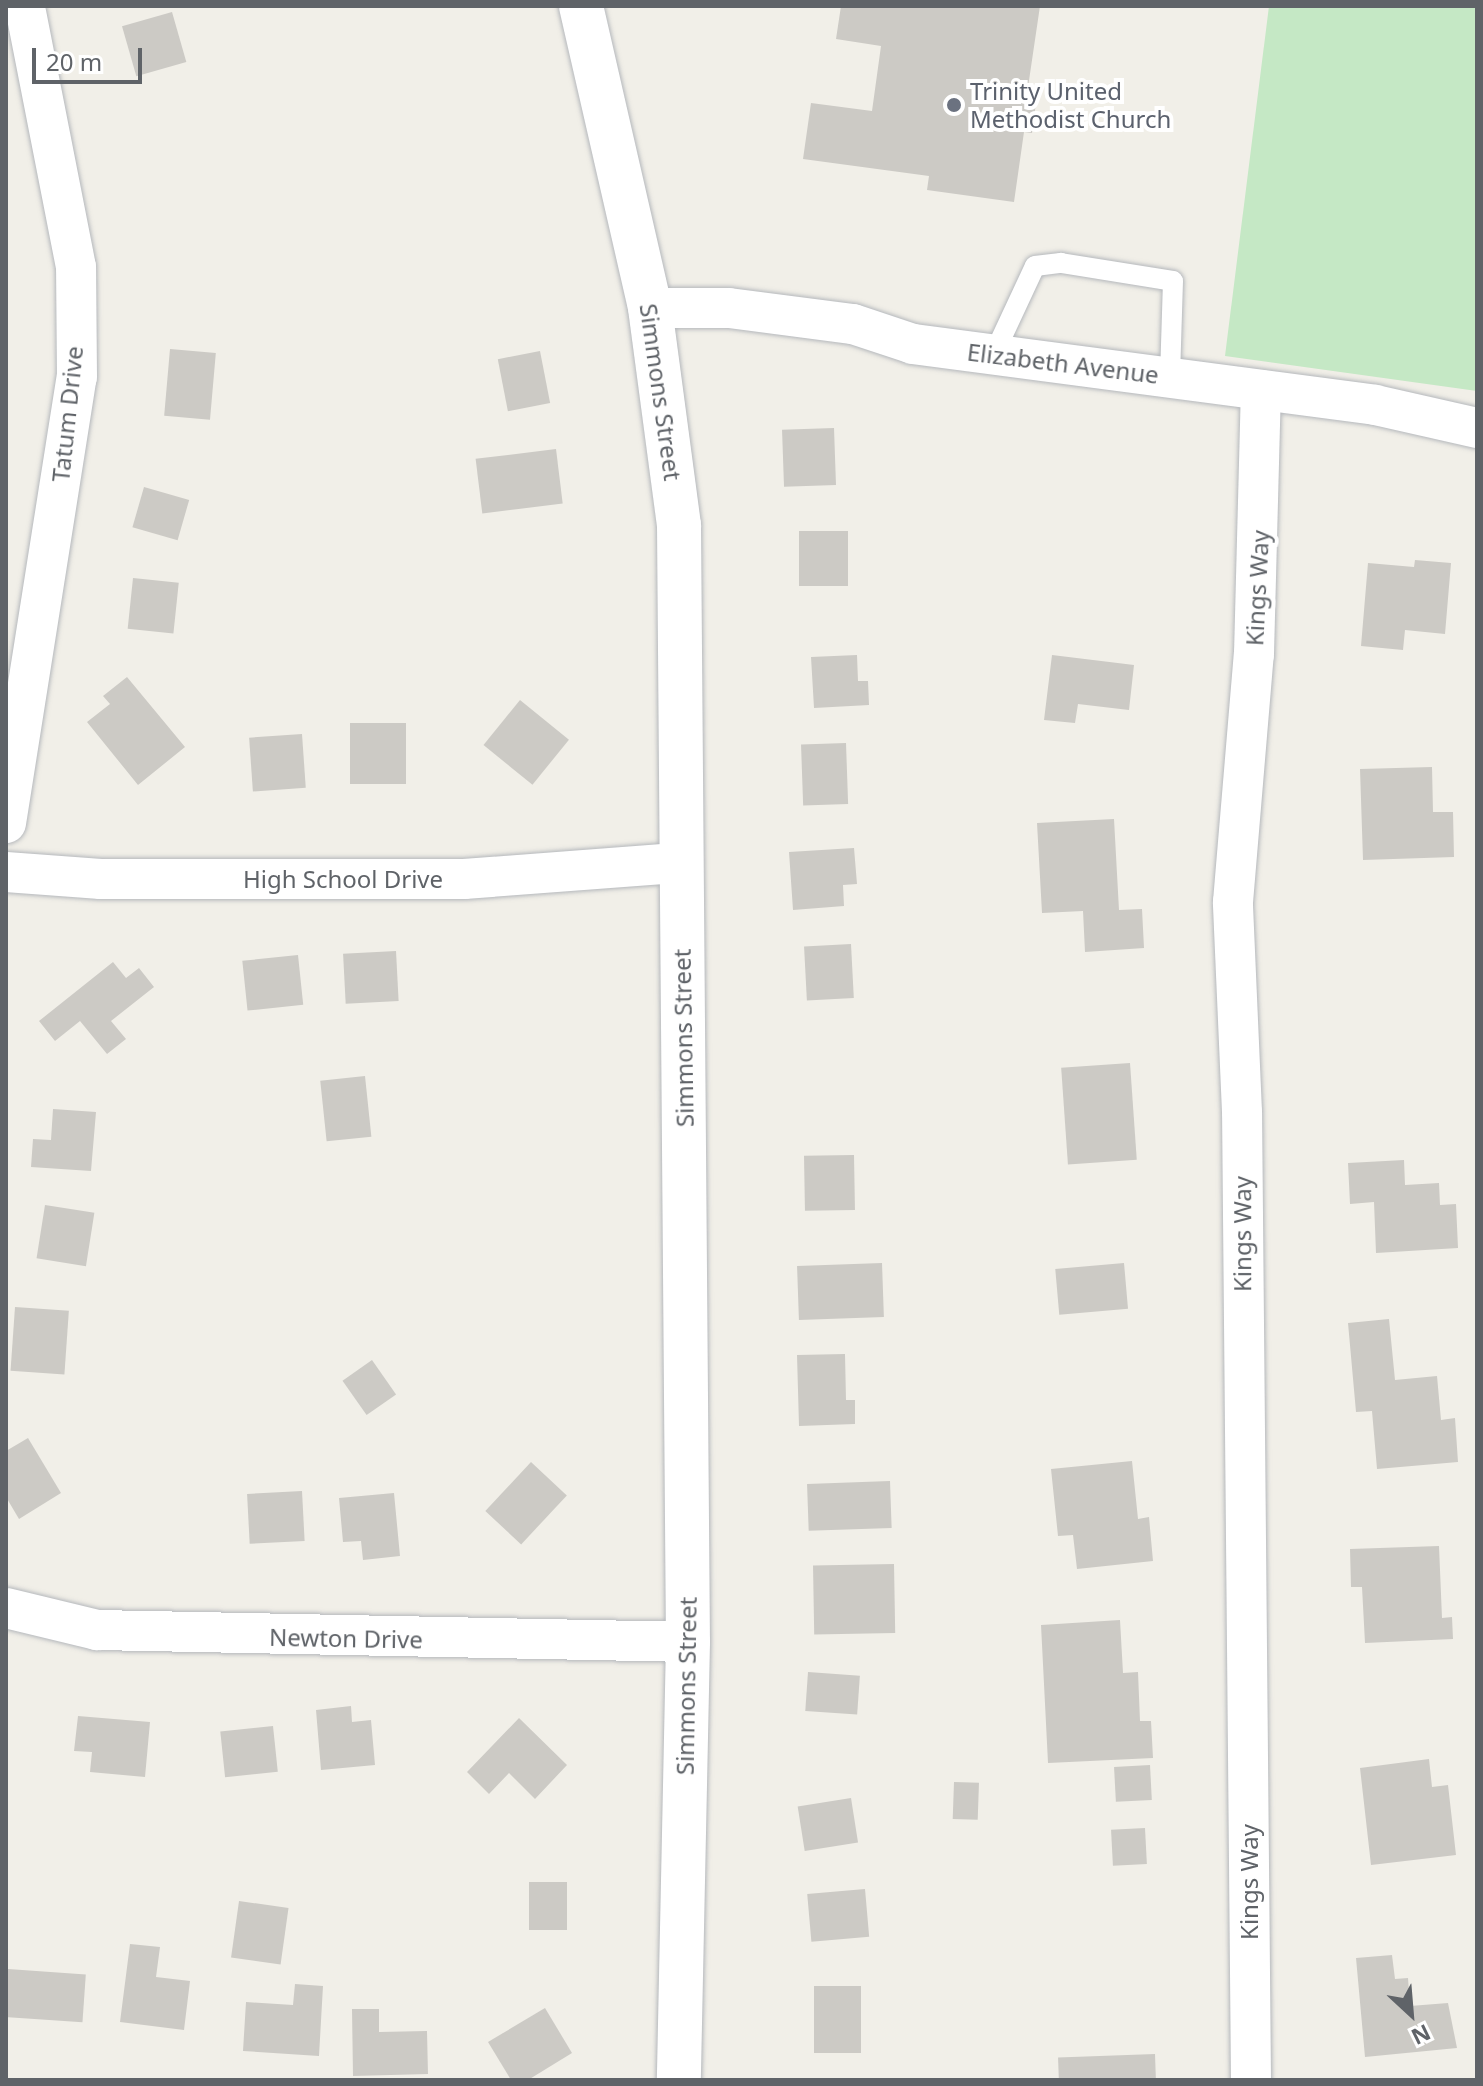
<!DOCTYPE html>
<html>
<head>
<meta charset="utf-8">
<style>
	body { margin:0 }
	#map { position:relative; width:1483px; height:2086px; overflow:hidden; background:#f1efe8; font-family:"Noto Sans",sans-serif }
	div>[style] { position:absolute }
	.green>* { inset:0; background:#c5e8c5 }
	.building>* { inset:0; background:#cccac5; transform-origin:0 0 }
	.roads { filter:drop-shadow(0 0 2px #b5b8bc) drop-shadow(0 0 2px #b5b8bc) }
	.service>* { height:20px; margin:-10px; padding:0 10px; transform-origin:10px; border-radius:10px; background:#fff }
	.minor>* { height:40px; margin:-20px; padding:0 20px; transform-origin:20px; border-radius:20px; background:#fff }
	.tertiary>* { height:44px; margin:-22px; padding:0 22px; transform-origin:22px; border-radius:22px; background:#fff }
	.dots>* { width:22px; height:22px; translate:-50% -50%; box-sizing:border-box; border:4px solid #fff; border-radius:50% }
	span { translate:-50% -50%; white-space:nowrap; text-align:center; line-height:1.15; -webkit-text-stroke:8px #fff; paint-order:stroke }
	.worship-label { font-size:24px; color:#5b616d }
	.left { translate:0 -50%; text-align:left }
	.street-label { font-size:24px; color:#5f6368 }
	.frame { position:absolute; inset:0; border:8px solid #5f6368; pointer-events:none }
	.north { position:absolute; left:1371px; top:1974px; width:80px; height:80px; -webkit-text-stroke:6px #fff; paint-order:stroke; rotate:154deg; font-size:22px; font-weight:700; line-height:32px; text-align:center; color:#5f6368 }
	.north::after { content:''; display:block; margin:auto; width:28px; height:36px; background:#5f6368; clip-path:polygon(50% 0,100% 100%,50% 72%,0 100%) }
	.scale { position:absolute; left:32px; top:48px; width:110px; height:36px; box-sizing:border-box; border:4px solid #5f6368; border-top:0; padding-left:10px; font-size:24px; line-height:28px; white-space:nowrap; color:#5f6368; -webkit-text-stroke:6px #fff; paint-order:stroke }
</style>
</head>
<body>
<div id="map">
	<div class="green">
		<i style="clip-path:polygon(1269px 6px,1477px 6px,1477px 391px,1225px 356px)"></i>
	</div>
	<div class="building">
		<i style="clip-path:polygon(841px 6px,1040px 6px,1027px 94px,1037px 95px,1032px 133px,1024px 132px,1014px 202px,927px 190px,929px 176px,803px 159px,811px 103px,872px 111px,881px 46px,836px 39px)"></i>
		<i style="left:172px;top:12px;width:52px;height:52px;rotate:74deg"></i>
		<i style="left:170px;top:349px;width:46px;height:67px;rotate:5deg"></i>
		<i style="left:540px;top:351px;width:53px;height:43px;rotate:79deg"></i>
		<i style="left:834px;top:428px;width:57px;height:52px;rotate:88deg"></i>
		<i style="left:556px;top:449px;width:55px;height:81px;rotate:83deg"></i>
		<i style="left:144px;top:487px;width:47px;height:42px;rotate:16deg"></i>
		<i style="left:799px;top:531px;width:49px;height:55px"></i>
		<i style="clip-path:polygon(1415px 560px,1451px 563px,1445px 634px,1405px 630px,1403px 650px,1361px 646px,1368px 563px,1414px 567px)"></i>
		<i style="left:133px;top:578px;width:46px;height:51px;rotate:6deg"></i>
		<i style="clip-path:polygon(857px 655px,858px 681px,868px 681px,869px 705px,814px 708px,811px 657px)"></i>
		<i style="clip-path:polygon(1052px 655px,1134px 665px,1129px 710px,1078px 704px,1075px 723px,1044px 720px)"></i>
		<i style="clip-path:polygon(127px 677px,185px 747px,138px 785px,87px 722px,110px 704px,103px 696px)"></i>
		<i style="left:520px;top:700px;width:63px;height:58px;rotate:39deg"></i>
		<i style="left:350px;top:723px;width:56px;height:61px"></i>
		<i style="left:302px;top:734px;width:54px;height:53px;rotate:86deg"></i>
		<i style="left:846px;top:743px;width:61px;height:45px;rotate:88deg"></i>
		<i style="clip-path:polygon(1432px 767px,1433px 812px,1453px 812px,1454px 857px,1363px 860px,1360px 769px)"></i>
		<i style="clip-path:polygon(1114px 819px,1119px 910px,1142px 909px,1144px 948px,1085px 952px,1083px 911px,1042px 913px,1037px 823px)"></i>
		<i style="clip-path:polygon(854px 848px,857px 884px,843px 885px,844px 906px,793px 910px,789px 852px)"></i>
		<i style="left:851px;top:944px;width:54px;height:47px;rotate:87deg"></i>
		<i style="left:396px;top:951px;width:50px;height:53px;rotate:87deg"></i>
		<i style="left:298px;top:955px;width:50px;height:56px;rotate:84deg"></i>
		<i style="clip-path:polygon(113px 962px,126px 978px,139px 968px,154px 987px,111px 1021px,126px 1039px,107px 1054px,80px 1021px,55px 1041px,39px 1021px)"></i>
		<i style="left:1130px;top:1063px;width:97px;height:69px;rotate:86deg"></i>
		<i style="left:365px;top:1076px;width:61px;height:45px;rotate:84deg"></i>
		<i style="clip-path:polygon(53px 1109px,96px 1112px,91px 1171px,31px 1167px,33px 1139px,51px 1140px)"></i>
		<i style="left:854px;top:1155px;width:55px;height:50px;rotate:89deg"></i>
		<i style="clip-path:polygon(1404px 1160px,1405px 1185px,1439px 1183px,1440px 1205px,1456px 1204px,1458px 1248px,1376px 1253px,1374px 1202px,1350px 1204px,1348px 1163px)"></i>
		<i style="left:45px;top:1205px;width:50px;height:54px;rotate:9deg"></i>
		<i style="left:882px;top:1263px;width:54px;height:85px;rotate:88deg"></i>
		<i style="left:1124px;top:1263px;width:46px;height:69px;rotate:85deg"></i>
		<i style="left:15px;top:1307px;width:54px;height:64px;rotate:4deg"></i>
		<i style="clip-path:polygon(1389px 1319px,1395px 1380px,1437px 1376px,1441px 1420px,1455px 1418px,1458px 1462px,1377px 1469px,1372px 1411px,1356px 1412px,1348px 1323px)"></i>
		<i style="clip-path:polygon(845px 1354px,846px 1400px,855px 1400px,855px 1424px,799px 1426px,797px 1355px)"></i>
		<i style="left:372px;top:1360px;width:42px;height:36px;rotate:55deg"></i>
		<i style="clip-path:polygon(28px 1438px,61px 1493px,19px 1519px,6px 1497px,6px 1451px)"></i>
		<i style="clip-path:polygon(1132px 1461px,1138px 1519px,1149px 1517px,1153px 1561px,1077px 1569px,1073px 1535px,1058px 1536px,1051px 1469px)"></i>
		<i style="left:531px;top:1462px;width:49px;height:67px;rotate:43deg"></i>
		<i style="left:890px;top:1481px;width:47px;height:83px;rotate:88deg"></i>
		<i style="left:302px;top:1491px;width:50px;height:55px;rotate:87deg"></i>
		<i style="clip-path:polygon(394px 1493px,400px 1556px,363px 1560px,361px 1541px,343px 1542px,339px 1498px)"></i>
		<i style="clip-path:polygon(1439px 1546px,1442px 1618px,1452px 1617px,1453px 1639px,1365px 1643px,1362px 1587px,1351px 1587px,1350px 1549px)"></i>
		<i style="left:894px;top:1564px;width:69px;height:81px;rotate:89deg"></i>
		<i style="clip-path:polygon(1120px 1620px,1123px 1673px,1138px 1672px,1140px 1721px,1151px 1721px,1153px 1758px,1048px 1763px,1041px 1625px)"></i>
		<i style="left:808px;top:1672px;width:52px;height:39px;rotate:4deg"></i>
		<i style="clip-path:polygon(351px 1706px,352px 1722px,371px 1720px,375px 1765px,321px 1770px,316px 1710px)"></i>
		<i style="clip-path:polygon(78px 1716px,150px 1722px,145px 1777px,90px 1772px,92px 1752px,74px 1751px)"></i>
		<i style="clip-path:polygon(519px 1718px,567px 1765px,535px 1799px,509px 1773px,489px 1794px,467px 1772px)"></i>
		<i style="left:273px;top:1726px;width:46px;height:53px;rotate:84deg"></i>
		<i style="clip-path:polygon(1429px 1759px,1432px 1787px,1448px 1785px,1456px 1855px,1371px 1865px,1360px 1768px)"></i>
		<i style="left:1150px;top:1765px;width:35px;height:36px;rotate:87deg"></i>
		<i style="left:954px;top:1782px;width:25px;height:37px;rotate:2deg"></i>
		<i style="left:851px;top:1798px;width:45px;height:54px;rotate:81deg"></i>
		<i style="left:1145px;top:1828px;width:36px;height:34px;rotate:87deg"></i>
		<i style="left:567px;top:1882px;width:48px;height:38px;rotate:90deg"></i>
		<i style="left:865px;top:1889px;width:48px;height:58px;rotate:85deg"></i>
		<i style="left:239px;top:1901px;width:50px;height:57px;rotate:8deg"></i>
		<i style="clip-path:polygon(130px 1944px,160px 1947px,156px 1977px,190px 1981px,184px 2030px,120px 2022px)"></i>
		<i style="clip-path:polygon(1392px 1955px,1395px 1979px,1408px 1978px,1410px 2006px,1448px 2003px,1457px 2048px,1365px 2057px,1356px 1958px)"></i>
		<i style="left:8px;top:1969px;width:78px;height:48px;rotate:4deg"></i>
		<i style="clip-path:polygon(295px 1984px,323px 1986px,319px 2056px,243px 2051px,246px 2002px,293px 2005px)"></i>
		<i style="left:814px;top:1986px;width:47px;height:67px"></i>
		<i style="clip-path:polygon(545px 2008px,572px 2053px,528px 2080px,511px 2080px,488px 2042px)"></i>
		<i style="clip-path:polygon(352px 2009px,379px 2009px,379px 2032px,427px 2031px,428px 2074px,353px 2076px)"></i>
		<i style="left:1155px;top:2054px;width:26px;height:97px;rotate:88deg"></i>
	</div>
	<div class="roads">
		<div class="service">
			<i style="left:993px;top:356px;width:99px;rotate:-65deg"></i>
			<i style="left:1035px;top:266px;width:26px;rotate:-7deg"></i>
			<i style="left:1061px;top:263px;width:113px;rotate:9.1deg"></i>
			<i style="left:1173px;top:281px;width:95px;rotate:91.8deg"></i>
		</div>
		<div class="minor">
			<i style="left:650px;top:308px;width:79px"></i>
			<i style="left:729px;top:308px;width:125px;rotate:7.4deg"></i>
			<i style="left:853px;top:324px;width:63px;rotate:18.4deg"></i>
			<i style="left:913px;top:344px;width:466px;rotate:7.5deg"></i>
			<i style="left:1375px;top:405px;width:105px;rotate:12.7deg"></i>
			<i style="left:6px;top:823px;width:452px;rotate:-81deg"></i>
			<i style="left:77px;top:377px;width:110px;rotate:-90.5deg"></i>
			<i style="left:76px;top:267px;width:266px;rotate:-101.1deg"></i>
			<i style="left:6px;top:872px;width:95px;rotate:4.2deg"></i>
			<i style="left:101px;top:879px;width:363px"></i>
			<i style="left:464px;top:879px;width:216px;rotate:-4.3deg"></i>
			<i style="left:6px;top:1608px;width:94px;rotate:13.6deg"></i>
			<i style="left:97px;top:1630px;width:591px;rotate:1.16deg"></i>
			<i style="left:1251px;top:2080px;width:968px;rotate:-90.53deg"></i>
			<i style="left:1242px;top:1112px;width:210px;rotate:-92.5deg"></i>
			<i style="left:1233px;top:902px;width:249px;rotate:-85.2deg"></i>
			<i style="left:1254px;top:654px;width:264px;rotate:-88.5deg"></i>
		</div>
		<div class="tertiary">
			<i style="left:581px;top:6px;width:310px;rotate:77.1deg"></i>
			<i style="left:650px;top:308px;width:219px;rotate:82.4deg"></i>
			<i style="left:679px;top:525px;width:1117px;rotate:89.54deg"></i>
			<i style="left:688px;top:1642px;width:438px;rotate:91.2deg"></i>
		</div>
	</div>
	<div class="dots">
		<i style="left:954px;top:105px;background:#6b7280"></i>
	</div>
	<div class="worship-label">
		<span class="left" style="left:970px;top:105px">Trinity United<br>Methodist Church</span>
	</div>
	<div class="street-label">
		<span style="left:1063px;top:363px;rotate:7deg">Elizabeth Avenue</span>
		<span style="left:661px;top:392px;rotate:82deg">Simmons Street</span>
		<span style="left:67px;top:414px;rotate:-84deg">Tatum Drive</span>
		<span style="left:1257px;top:588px;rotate:-87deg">Kings Way</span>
		<span style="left:343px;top:879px">High School Drive</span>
		<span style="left:683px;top:1038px;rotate:-91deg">Simmons Street</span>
		<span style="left:1242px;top:1234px;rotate:-90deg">Kings Way</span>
		<span style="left:346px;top:1638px;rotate:1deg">Newton Drive</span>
		<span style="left:686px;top:1686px;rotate:-89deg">Simmons Street</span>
		<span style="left:1249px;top:1882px;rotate:-90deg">Kings Way</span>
	</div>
	<div class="frame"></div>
	<div class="north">N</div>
	<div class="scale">20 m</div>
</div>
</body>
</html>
